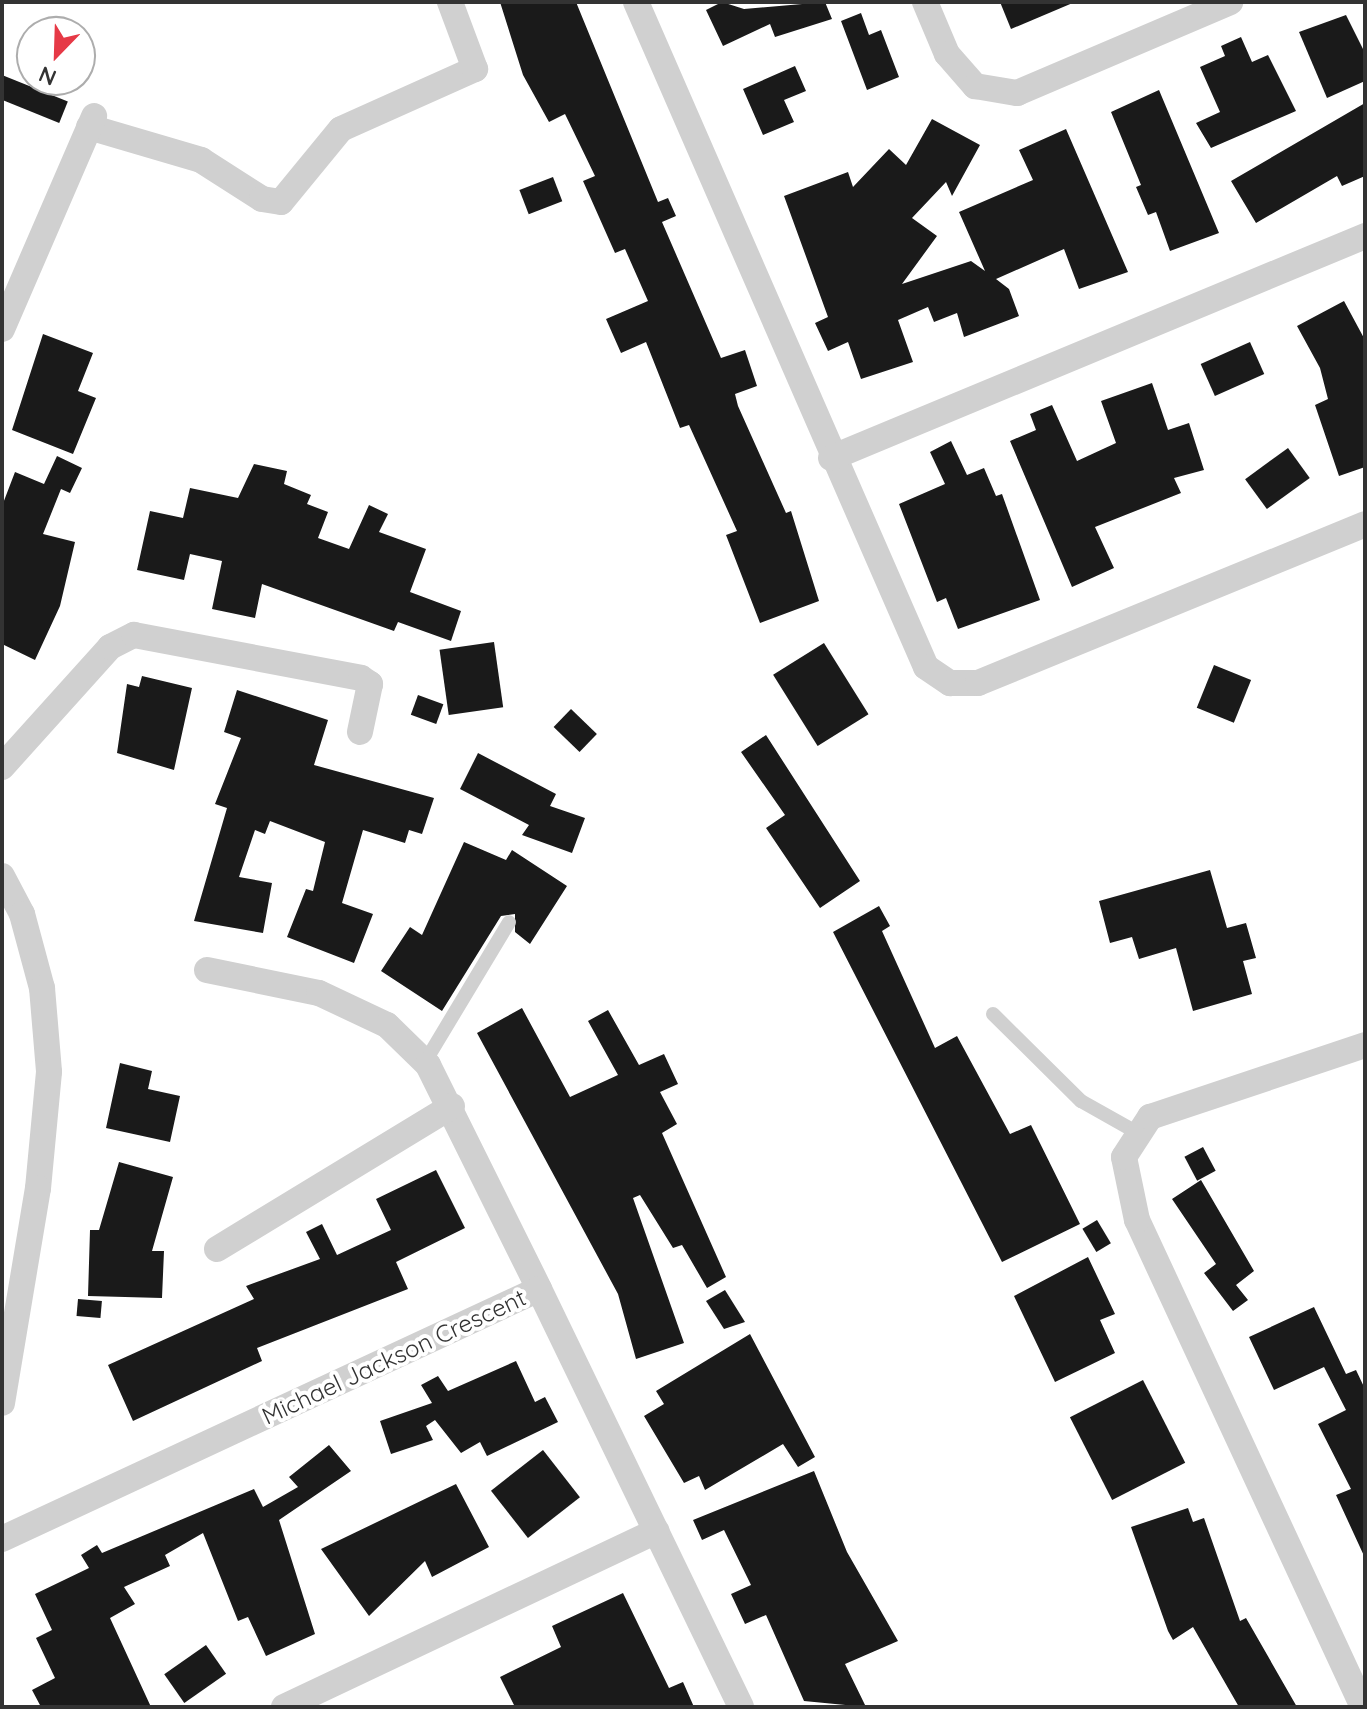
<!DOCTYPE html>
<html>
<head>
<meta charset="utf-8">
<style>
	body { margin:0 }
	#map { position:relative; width:1367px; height:1709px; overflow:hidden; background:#fff; font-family:Quicksand,sans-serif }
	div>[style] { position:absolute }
	.building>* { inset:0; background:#1a1a1a; transform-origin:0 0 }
	.lane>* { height:14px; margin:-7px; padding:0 7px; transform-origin:7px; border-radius:7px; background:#d0d0d0 }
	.street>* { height:26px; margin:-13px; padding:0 13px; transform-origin:13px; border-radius:13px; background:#d0d0d0 }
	span { translate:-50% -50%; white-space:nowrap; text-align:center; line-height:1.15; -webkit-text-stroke:8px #fff; paint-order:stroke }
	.street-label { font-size:24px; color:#333 }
	.frame { position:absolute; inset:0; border:4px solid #333; pointer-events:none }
	.north { position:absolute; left:16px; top:16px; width:80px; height:80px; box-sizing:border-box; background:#fff; border:2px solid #adadad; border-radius:50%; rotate:203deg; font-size:22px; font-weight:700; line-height:32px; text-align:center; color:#333 }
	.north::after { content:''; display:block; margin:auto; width:28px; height:36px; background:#e63946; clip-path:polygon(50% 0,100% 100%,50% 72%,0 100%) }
</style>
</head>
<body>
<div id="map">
	<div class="building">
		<i style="clip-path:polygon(500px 2px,576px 2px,658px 202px,668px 198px,676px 216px,662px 222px,721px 358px,745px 350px,757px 386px,735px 394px,738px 406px,786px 513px,791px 511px,819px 601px,760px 623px,726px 535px,737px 531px,689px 425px,680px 428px,646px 342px,621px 353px,606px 319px,648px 301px,625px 249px,615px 253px,583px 181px,595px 176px,565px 114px,549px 122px,523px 75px)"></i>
		<i style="clip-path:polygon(722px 2px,744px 9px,825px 2px,832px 19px,775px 37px,770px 24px,723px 46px,706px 10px)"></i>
		<i style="clip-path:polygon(1000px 2px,1075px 2px,1011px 29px)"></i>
		<i style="clip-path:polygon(861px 13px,869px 35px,881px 30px,899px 77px,867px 90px,841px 21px)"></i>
		<i style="clip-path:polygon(1346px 15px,1365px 53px,1365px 81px,1327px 98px,1299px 32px)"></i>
		<i style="clip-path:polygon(1241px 37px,1252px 62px,1268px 55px,1296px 111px,1211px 148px,1196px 123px,1220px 112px,1200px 67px,1225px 56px,1221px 46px)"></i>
		<i style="clip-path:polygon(795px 66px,806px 91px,784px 100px,794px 122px,763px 135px,743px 89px)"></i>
		<i style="left:2px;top:75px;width:71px;height:23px;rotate:22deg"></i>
		<i style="clip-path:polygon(1159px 90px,1219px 233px,1170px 251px,1156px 212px,1148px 215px,1136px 187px,1141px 185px,1111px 112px)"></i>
		<i style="clip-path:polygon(1365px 103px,1365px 176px,1342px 186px,1337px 176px,1256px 223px,1231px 181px)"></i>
		<i style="clip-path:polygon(932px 119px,980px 145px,952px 196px,946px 182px,912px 218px,937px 236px,902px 284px,971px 261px,985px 271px,959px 212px,1033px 180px,1019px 150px,1066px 129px,1128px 272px,1079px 289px,1064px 249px,996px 279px,1009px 289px,1019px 316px,964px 337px,957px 313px,934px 322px,928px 307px,898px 320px,913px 362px,861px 379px,848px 342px,828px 351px,815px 323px,828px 317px,784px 196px,848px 172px,853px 187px,889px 149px,906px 165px)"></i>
		<i style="left:553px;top:177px;width:26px;height:36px;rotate:69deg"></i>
		<i style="clip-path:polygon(1344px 301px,1365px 340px,1365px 467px,1339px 476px,1315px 405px,1328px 399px,1320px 368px,1297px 326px)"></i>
		<i style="clip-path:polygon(43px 334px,93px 353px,78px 391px,96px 398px,73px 454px,12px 430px)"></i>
		<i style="left:1250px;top:342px;width:35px;height:54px;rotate:66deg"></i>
		<i style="clip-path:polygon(1152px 383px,1168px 430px,1189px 423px,1204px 470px,1174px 478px,1181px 493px,1095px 527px,1114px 568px,1072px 587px,1010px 441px,1036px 430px,1030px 414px,1052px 405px,1077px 461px,1116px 443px,1101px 401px)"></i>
		<i style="clip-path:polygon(951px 441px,967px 475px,984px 468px,996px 496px,1002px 494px,1040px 600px,958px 629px,946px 598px,937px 602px,899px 504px,945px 484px,930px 452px)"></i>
		<i style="left:1288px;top:448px;width:37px;height:53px;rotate:54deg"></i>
		<i style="clip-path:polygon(57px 456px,82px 468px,70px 493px,61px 489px,43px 534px,75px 542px,60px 606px,35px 660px,2px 644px,2px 506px,15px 472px,44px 484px)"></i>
		<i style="clip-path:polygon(254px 464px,287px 471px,284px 484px,311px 495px,307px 504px,328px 512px,318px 538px,349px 549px,369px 505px,388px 514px,379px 532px,426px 549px,410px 592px,461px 611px,451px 641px,398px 622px,394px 631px,262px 584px,255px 618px,212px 609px,222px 561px,190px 554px,184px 580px,137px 570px,150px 511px,183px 518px,190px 488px,238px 498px)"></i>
		<i style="left:494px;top:642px;width:66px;height:55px;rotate:82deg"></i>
		<i style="left:824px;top:643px;width:84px;height:60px;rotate:58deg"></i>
		<i style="left:1214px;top:665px;width:40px;height:46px;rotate:22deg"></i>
		<i style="clip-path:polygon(142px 676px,192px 688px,174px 770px,117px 753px,127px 684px,139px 687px)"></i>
		<i style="clip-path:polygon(237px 690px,328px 720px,314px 765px,434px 798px,422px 834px,409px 830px,405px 843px,363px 830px,342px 903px,373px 914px,354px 963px,287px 937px,306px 889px,313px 891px,325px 842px,270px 821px,265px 834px,255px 830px,239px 877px,272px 883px,263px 933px,194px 921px,227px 808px,215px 804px,241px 738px,224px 732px)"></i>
		<i style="left:418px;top:695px;width:27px;height:21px;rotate:20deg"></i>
		<i style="left:571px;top:709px;width:36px;height:25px;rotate:44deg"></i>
		<i style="clip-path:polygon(766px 735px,860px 881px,820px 908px,766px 828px,785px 815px,741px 752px)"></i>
		<i style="clip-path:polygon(478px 753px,556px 794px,550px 806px,585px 818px,572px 853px,522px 835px,529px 825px,460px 789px)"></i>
		<i style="clip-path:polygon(464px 842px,506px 860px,512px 850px,567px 886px,530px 944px,515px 932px,515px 914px,501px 916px,442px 1011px,381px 971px,410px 927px,422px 935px)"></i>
		<i style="clip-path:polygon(1210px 870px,1227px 928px,1246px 923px,1256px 958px,1243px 961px,1252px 994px,1193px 1011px,1176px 948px,1139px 959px,1132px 937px,1110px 943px,1099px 901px)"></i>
		<i style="clip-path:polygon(879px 906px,890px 926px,882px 931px,935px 1048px,957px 1036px,1010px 1134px,1031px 1125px,1080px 1224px,1002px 1262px,833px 932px)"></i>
		<i style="clip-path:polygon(522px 1008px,570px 1097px,618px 1075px,588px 1021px,608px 1010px,639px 1065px,664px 1054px,678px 1084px,660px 1092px,677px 1124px,662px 1133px,726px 1277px,707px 1288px,682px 1245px,673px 1248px,640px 1195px,633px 1198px,684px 1343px,636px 1359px,618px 1294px,477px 1033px)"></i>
		<i style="clip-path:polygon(120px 1063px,152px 1071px,148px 1089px,180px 1096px,170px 1142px,106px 1128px)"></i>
		<i style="left:1203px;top:1147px;width:27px;height:21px;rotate:62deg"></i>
		<i style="clip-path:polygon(119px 1162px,173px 1177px,152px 1251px,164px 1251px,162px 1298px,88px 1296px,90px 1230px,99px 1230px)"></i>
		<i style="clip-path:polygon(436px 1170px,465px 1228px,396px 1262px,408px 1289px,257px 1348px,262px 1361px,133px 1421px,108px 1365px,254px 1299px,246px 1286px,320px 1259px,306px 1232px,322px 1224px,337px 1255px,391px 1230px,376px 1199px)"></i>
		<i style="clip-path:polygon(1201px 1180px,1254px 1271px,1236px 1285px,1248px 1300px,1233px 1311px,1204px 1273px,1216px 1264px,1172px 1199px)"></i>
		<i style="left:1097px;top:1220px;width:27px;height:17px;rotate:59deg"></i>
		<i style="clip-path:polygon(1088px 1257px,1115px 1314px,1100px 1320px,1115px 1353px,1055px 1382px,1014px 1296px)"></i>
		<i style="clip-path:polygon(725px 1290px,745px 1322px,724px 1329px,706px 1301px)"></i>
		<i style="left:78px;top:1299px;width:24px;height:17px;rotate:5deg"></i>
		<i style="clip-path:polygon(1314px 1307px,1346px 1374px,1356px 1370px,1365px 1389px,1365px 1558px,1336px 1495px,1351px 1489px,1318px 1424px,1346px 1410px,1324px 1367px,1274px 1390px,1249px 1337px)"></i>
		<i style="clip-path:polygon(750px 1334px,815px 1457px,798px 1467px,783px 1444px,705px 1490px,699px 1476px,684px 1483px,644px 1416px,664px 1404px,656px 1391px)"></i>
		<i style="clip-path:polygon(516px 1361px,535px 1402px,545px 1397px,558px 1422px,487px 1456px,480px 1442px,461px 1453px,435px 1420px,426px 1426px,433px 1440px,391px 1454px,380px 1421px,432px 1403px,421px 1385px,438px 1376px,448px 1391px)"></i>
		<i style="left:1143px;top:1380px;width:93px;height:82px;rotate:63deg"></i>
		<i style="clip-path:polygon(329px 1445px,351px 1471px,279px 1520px,315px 1634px,266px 1656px,248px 1617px,238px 1621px,203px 1533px,165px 1555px,170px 1566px,124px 1587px,135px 1604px,110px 1618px,151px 1707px,41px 1707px,32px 1690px,55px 1678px,36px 1638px,52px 1630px,35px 1594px,89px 1568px,81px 1555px,97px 1545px,102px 1553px,254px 1489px,263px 1507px,298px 1487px,289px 1477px)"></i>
		<i style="left:543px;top:1450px;width:60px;height:66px;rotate:52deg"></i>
		<i style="clip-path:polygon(814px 1471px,847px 1552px,898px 1641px,845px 1664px,866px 1707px,804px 1701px,766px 1615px,745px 1624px,731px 1594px,751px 1585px,724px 1530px,702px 1540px,693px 1520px)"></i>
		<i style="clip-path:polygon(456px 1484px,489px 1547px,432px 1577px,425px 1561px,369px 1616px,321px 1549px)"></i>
		<i style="clip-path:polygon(1188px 1508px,1193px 1522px,1204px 1518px,1240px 1621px,1246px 1618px,1297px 1707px,1239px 1707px,1193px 1627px,1173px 1640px,1168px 1631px,1131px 1527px)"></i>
		<i style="clip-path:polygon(623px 1593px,669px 1688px,683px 1682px,694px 1707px,515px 1707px,500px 1677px,561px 1647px,552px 1626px)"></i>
		<i style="left:206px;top:1645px;width:35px;height:51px;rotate:55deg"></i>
	</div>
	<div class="lane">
		<i style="left:993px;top:1014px;width:124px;rotate:44.7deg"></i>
		<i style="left:1081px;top:1101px;width:63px;rotate:29.4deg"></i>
		<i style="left:425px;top:1062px;width:163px;rotate:-59deg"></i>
	</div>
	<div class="street">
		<i style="left:636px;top:2px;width:725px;rotate:66.44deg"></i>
		<i style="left:926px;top:667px;width:29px;rotate:34deg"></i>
		<i style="left:950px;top:683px;width:28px"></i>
		<i style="left:978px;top:683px;width:418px;rotate:-22.3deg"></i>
		<i style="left:925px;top:2px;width:56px;rotate:67.1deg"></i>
		<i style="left:947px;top:54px;width:43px;rotate:48.8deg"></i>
		<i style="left:975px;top:86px;width:43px;rotate:9.5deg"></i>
		<i style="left:1017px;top:93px;width:232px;rotate:-23.1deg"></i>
		<i style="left:89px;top:127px;width:117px;rotate:16.4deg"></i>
		<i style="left:201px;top:160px;width:72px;rotate:32.6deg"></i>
		<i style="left:262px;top:199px;width:19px;rotate:9deg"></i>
		<i style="left:281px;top:202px;width:94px;rotate:-50.6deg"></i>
		<i style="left:341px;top:129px;width:147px;rotate:-24.1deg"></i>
		<i style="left:475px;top:69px;width:72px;rotate:-110.5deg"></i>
		<i style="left:2px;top:329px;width:232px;rotate:-66.6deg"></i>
		<i style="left:831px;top:458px;width:578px;rotate:-22.57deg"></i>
		<i style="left:2px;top:767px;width:161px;rotate:-48deg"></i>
		<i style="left:110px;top:647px;width:27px;rotate:-27deg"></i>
		<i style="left:134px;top:635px;width:231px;rotate:10.7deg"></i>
		<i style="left:361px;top:678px;width:11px;rotate:34deg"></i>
		<i style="left:370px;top:684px;width:49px;rotate:101.8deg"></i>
		<i style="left:2px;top:876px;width:43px;rotate:62.2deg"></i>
		<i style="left:22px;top:914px;width:77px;rotate:74.9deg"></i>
		<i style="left:42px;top:988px;width:84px;rotate:85.2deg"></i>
		<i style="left:49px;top:1072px;width:117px;rotate:95.4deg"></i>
		<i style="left:38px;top:1188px;width:218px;rotate:99.5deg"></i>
		<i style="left:207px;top:970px;width:114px;rotate:11.6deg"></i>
		<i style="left:319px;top:993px;width:75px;rotate:25.2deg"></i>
		<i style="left:387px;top:1025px;width:57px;rotate:44.3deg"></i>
		<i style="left:428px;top:1065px;width:250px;rotate:63.6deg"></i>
		<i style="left:217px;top:1249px;width:275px;rotate:-31.3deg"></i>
		<i style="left:2px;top:1539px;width:592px;rotate:-24.96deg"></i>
		<i style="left:539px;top:1289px;width:464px;rotate:64.2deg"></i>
		<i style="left:284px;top:1707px;width:412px;rotate:-25.3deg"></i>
		<i style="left:1363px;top:1707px;width:537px;rotate:-114.89deg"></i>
		<i style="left:1137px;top:1220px;width:64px;rotate:-101.7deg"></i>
		<i style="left:1124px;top:1157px;width:48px;rotate:-57deg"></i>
		<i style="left:1150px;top:1117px;width:227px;rotate:-18.5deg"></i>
	</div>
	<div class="street-label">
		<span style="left:394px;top:1357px;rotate:-25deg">Michael Jackson Crescent</span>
	</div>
	<div class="frame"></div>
	<div class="north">N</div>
</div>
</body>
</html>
